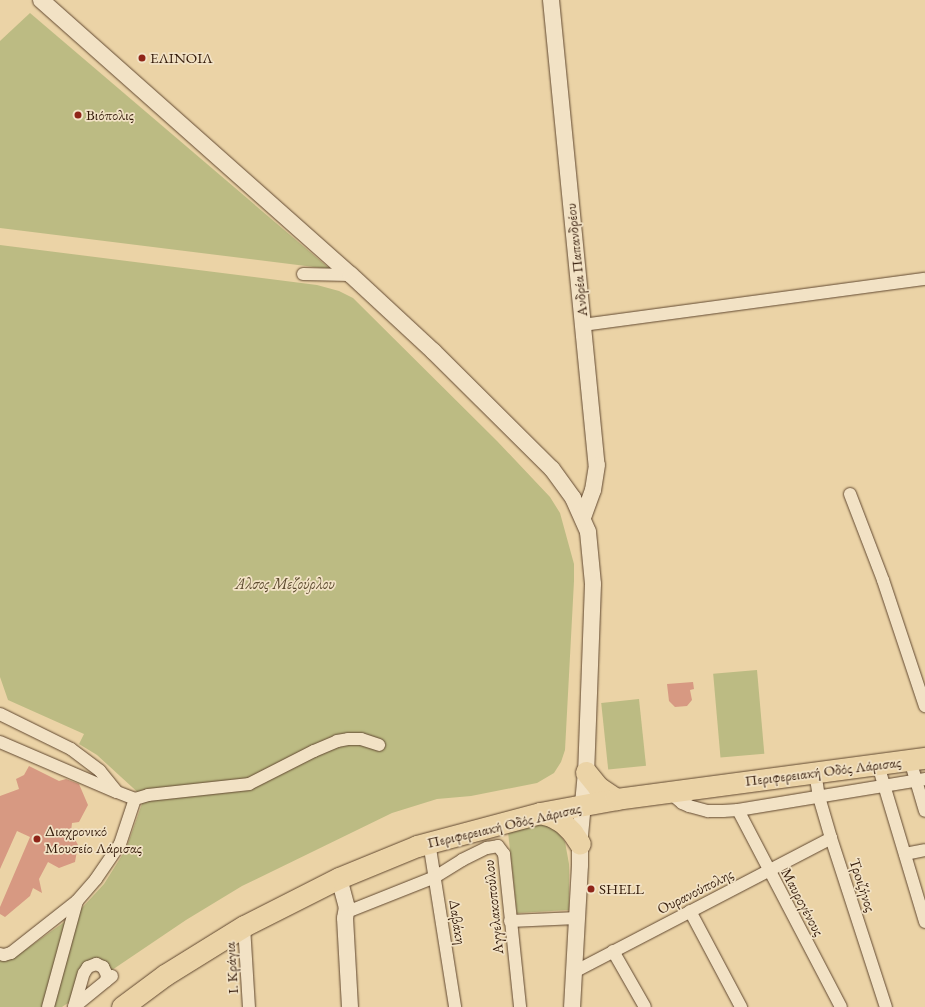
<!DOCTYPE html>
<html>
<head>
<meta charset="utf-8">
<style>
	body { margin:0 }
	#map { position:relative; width:925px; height:1007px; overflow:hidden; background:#ebd3a6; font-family:"EB Garamond",serif }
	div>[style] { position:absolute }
	.green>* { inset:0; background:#bcbb83; transform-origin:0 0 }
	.building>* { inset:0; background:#d79982 }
	.roads { filter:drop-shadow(0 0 1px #614830) drop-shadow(0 0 1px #614830) }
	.street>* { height:12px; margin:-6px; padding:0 6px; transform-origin:6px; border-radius:6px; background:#f2e2c5 }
	.secondary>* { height:16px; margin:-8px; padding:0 8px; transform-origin:8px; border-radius:8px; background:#f2e2c5 }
	.highway>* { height:21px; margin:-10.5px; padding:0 10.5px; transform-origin:10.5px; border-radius:10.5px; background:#ebd3a6 }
	.dots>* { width:11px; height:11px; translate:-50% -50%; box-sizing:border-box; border:2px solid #f2e2c5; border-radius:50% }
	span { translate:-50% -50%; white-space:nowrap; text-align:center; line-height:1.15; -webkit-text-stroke:3.5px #f2e2c5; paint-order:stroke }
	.poi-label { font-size:15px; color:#331a09 }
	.left { translate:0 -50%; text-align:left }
	.street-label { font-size:15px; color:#331a09 }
	.park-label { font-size:15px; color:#5c4a2e; font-style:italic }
</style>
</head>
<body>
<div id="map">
	<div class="green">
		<i style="clip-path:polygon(30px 13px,330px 269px,0 228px,0 41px)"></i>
		<i style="clip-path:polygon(0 245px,317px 285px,339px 291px,353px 298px,497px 441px,550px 497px,560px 513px,574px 564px,574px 581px,565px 750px,561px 762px,554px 773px,537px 783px,471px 796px,437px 799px,392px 813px,242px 886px,186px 920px,112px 970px,100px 961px,68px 1003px,62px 1007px,0 1007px,0 958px,15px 957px,63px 923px,80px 910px,104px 884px,126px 849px,144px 798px,97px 755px,79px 744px,84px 734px,8px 700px,0 677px)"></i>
		<i style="left:757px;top:670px;width:84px;height:44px;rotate:85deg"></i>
		<i style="left:639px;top:699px;width:67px;height:38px;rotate:84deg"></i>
		<i style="clip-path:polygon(543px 824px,558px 832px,565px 842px,569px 864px,569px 910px,517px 913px,508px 832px)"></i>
	</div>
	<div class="building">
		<i style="clip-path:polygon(693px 682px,694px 689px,690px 690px,692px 700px,687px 706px,675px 707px,669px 701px,667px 684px)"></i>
		<i style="clip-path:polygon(29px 766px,59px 781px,66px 779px,79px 784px,88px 805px,79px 822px,72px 823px,71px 832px,78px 845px,75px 862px,59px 868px,48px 862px,39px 879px,42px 893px,33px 888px,30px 896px,5px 917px,0 914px,0 907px,30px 837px,17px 831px,0 869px,0 796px,19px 789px,16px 779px,24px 775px)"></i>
	</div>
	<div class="roads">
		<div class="street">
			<i style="left:303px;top:274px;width:48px;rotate:1.2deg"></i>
			<i style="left:583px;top:325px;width:345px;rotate:-7.7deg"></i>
			<i style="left:850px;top:494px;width:92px;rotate:69deg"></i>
			<i style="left:883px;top:580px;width:133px;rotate:71.6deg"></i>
			<i style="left:0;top:714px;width:79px;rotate:26.2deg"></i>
			<i style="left:71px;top:749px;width:36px;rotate:37deg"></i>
			<i style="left:100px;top:771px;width:27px;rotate:51deg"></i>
			<i style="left:117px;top:792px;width:19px;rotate:21deg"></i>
			<i style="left:135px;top:799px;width:14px;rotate:-17deg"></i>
			<i style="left:148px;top:795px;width:102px;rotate:-6.2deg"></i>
			<i style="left:249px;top:784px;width:73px;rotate:-26.9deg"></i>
			<i style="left:314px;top:751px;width:25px;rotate:-23deg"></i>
			<i style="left:337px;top:741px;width:11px;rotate:-10deg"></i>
			<i style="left:348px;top:739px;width:13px"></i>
			<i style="left:361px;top:739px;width:19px;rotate:18deg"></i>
			<i style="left:0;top:742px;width:126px;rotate:23.3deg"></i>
			<i style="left:910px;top:760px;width:53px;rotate:73.6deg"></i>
			<i style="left:878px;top:765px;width:164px;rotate:73.3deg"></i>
			<i style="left:815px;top:772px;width:25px;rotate:81deg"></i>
			<i style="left:819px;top:797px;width:43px;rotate:73.7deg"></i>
			<i style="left:831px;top:838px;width:178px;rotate:72deg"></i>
			<i style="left:669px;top:792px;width:17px;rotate:40deg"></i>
			<i style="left:682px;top:803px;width:8px;rotate:23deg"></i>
			<i style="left:689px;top:806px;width:20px;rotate:15deg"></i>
			<i style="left:708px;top:811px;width:15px"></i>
			<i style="left:723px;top:811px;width:15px;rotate:-4deg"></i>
			<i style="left:738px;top:810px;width:190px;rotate:-9.4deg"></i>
			<i style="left:738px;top:810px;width:222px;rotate:62.4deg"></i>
			<i style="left:429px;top:842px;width:167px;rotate:81deg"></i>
			<i style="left:905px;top:854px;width:20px;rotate:-11deg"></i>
			<i style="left:352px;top:910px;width:89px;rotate:-21.7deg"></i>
			<i style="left:435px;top:877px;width:32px;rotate:-32deg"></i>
			<i style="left:462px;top:860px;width:28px;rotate:-26deg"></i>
			<i style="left:487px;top:848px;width:11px;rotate:-10deg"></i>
			<i style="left:498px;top:846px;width:10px;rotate:53deg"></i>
			<i style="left:504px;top:854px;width:154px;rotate:84deg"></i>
			<i style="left:690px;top:911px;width:109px;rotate:62deg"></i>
			<i style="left:510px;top:921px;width:67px;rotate:-2.6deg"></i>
			<i style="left:244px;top:926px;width:81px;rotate:86.5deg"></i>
			<i style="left:613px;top:951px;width:64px;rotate:60.3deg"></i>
			<i style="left:0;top:954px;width:4px;rotate:14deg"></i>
			<i style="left:4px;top:955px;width:7px;rotate:-16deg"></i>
			<i style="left:11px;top:953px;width:84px;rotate:-38.2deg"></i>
			<i style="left:77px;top:901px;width:29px;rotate:-49deg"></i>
			<i style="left:96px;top:879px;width:42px;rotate:-55.6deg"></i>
			<i style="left:120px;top:844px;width:47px;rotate:-71.6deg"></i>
			<i style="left:574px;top:972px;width:290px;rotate:-27.5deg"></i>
			<i style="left:48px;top:1007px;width:110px;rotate:-74.7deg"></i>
			<i style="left:74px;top:1007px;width:35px;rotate:-74deg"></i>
			<i style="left:84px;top:973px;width:7px;rotate:-56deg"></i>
			<i style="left:88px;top:967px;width:9px;rotate:-21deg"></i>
			<i style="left:96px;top:964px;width:8px;rotate:23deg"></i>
			<i style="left:103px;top:967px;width:9px;rotate:63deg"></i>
			<i style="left:107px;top:975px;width:6px;rotate:99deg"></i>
			<i style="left:74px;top:1007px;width:49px;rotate:-39.2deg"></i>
		</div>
		<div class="secondary">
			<i style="left:41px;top:0;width:414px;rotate:41.6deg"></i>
			<i style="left:351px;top:275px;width:112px;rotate:42.8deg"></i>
			<i style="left:433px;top:351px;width:168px;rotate:44.8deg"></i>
			<i style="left:552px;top:469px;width:36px;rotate:54deg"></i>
			<i style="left:573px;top:498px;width:37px;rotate:66deg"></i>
			<i style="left:588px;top:532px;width:52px;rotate:84.5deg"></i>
			<i style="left:593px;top:584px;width:188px;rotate:92.1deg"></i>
			<i style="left:586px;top:772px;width:63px;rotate:95.4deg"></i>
			<i style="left:580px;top:835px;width:30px;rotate:90deg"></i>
			<i style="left:580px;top:865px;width:142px;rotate:93.2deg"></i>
			<i style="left:551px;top:0;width:467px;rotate:84.4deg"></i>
			<i style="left:597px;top:465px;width:25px;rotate:99deg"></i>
			<i style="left:593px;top:490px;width:30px;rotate:110deg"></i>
			<i style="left:339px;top:878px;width:30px;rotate:75deg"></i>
			<i style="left:347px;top:907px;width:11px;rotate:100deg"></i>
			<i style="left:345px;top:918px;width:89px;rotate:86.8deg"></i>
		</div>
		<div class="highway">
			<i style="left:586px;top:772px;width:19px;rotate:51deg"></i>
			<i style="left:598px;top:787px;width:22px;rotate:34deg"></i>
			<i style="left:540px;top:813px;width:11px;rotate:15deg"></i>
			<i style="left:551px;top:816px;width:14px;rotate:30deg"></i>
			<i style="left:563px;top:823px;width:13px;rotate:45deg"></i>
			<i style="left:572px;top:832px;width:14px;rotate:56deg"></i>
			<i style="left:122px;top:1007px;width:54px;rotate:-36.7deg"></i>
			<i style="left:165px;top:975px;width:93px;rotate:-31.8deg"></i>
			<i style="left:244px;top:926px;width:106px;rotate:-26.8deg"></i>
			<i style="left:339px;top:878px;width:84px;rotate:-22.3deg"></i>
			<i style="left:417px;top:846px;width:127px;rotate:-15deg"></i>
			<i style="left:540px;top:813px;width:77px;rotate:-10.4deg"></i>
			<i style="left:616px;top:799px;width:312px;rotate:-7.6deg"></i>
		</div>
	</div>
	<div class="dots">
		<i style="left:142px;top:58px;background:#8f2418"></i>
		<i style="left:78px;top:115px;background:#8f2418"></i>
		<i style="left:37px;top:839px;background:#8f2418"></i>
		<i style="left:591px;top:889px;background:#8f2418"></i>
	</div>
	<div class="poi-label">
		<span class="left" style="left:150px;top:58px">ΕΛΙΝΟΙΛ</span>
		<span class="left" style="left:86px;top:115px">Βιόπολις</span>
		<span class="left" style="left:45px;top:839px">Διαχρονικό<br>Μουσείο Λάρισας</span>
		<span class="left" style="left:599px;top:889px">SHELL</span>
	</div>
	<div class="street-label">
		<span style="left:576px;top:260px;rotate:-96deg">Ανδρέα Παπανδρέου</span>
		<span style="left:823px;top:771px;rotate:-7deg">Περιφερειακή Οδός Λάρισας</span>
		<span style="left:504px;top:825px;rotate:-13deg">Περιφερειακή Οδός Λάρισας</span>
		<span style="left:863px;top:885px;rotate:72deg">Τρoιζήνος</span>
		<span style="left:695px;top:891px;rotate:-27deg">Ουρανούπολης</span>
		<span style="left:803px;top:902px;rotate:62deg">Μαυρογένους</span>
		<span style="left:493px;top:907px;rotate:-96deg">Αγγελακοπούλου</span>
		<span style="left:458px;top:922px;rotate:81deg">Δαβάκη</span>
		<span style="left:231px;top:968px;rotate:-94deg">Ι. Κράγια</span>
	</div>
	<div class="park-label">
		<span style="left:285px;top:584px">Άλσος Μεζούρλου</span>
	</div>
</div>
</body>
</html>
